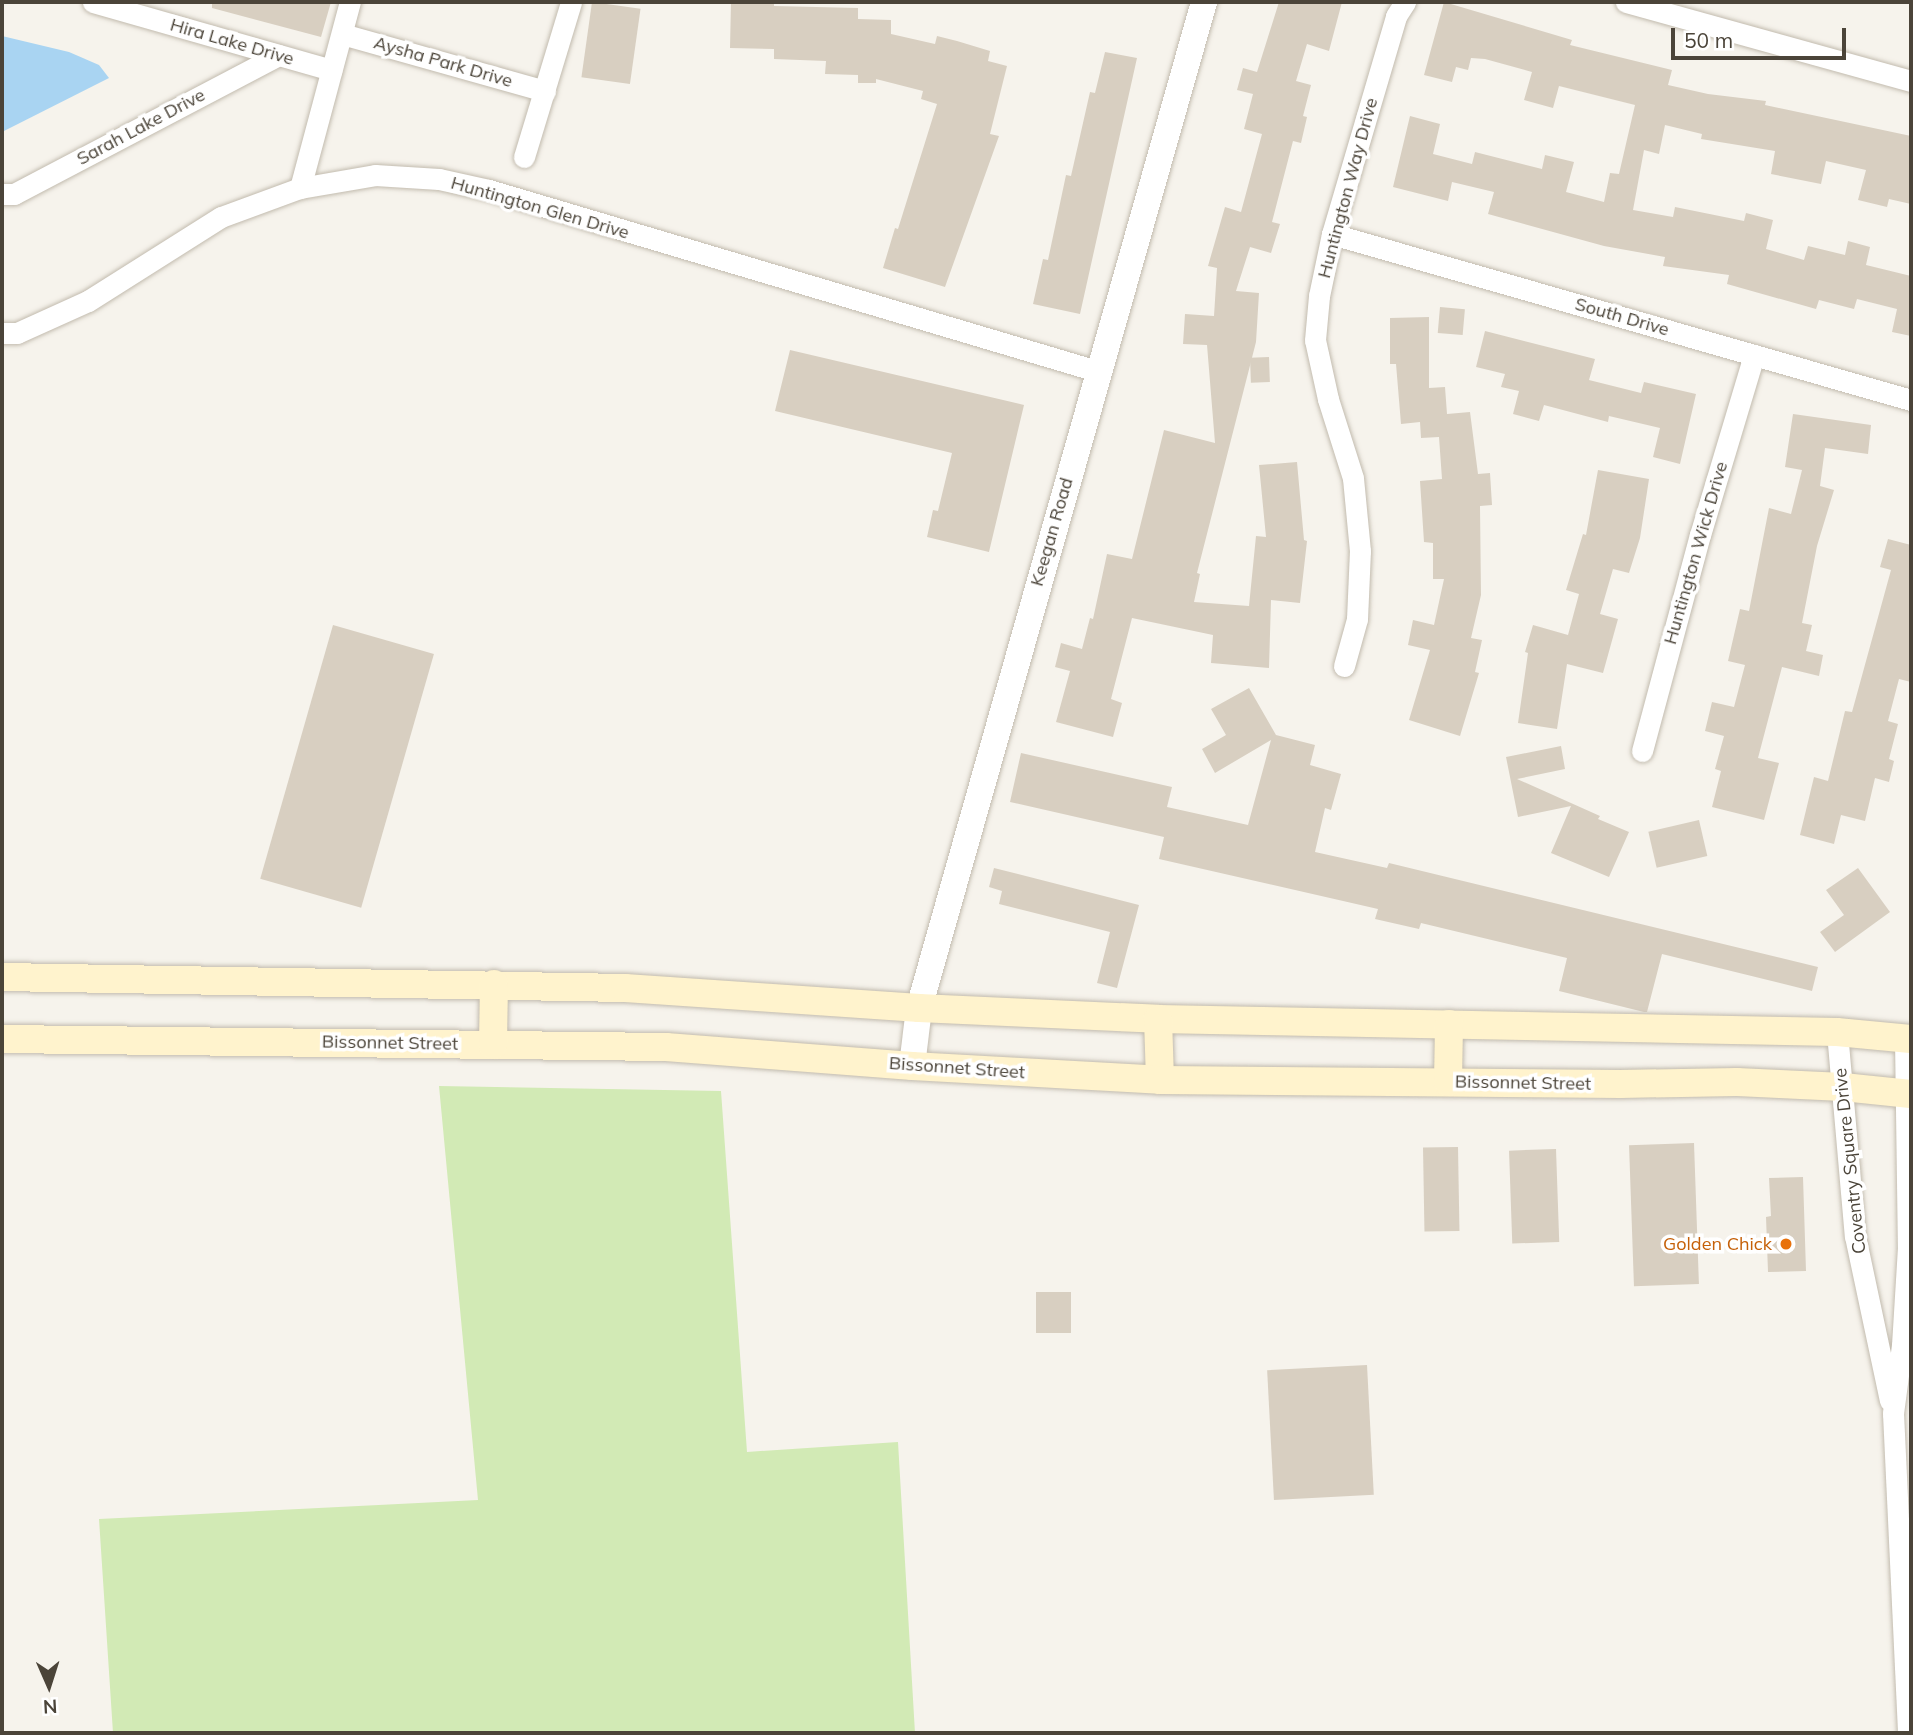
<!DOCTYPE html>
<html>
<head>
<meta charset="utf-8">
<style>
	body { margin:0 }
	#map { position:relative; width:1913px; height:1735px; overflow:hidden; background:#f6f3ec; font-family:Mulish,sans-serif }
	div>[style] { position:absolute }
	.green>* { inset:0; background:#d2eab5 }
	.water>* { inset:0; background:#a9d4f2 }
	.building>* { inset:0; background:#d8cfc1; transform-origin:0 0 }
	.roads { filter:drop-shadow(0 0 2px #c2bbae) drop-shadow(0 0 2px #c2bbae) }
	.minor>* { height:21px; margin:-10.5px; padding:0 10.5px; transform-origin:10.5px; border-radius:10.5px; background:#fff }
	.tertiary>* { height:26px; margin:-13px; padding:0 13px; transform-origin:13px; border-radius:13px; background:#fff }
	.secondary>* { height:28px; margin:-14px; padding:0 14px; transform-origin:14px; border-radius:14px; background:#fff3cd }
	.dots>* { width:19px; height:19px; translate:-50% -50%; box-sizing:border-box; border:4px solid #fff; border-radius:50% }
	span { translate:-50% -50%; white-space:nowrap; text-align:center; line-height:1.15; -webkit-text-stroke:7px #fff; paint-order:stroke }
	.street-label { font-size:18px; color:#4b4439 }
	.food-label { font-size:18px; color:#c56008 }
	.right { translate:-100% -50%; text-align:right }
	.frame { position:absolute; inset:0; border:4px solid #4b4439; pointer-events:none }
	.north { position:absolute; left:14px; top:1651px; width:70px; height:70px; -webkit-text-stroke:5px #fff; paint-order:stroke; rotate:177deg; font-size:19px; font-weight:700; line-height:28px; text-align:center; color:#4b4439 }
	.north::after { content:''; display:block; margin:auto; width:24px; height:32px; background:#4b4439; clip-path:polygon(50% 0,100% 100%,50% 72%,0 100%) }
	.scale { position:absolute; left:1671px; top:28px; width:175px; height:32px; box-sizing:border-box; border:4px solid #4b4439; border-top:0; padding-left:9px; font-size:21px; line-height:24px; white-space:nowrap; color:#4b4439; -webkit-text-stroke:5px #fff; paint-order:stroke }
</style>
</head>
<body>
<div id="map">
	<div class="green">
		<i style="clip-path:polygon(439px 1086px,721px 1091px,747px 1452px,898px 1442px,915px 1733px,113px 1733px,99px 1519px,478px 1500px)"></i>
	</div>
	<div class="water">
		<i style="clip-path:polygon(2px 36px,69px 52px,99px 65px,109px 78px,2px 132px)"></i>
	</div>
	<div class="building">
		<i style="clip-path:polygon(212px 2px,331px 2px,321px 37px,212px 8px)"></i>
		<i style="left:592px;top:2px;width:49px;height:76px;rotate:8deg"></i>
		<i style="clip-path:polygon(731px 2px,774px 2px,774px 6px,858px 8px,858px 19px,891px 20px,891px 34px,935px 44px,937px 36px,957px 41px,990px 51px,988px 61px,1007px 66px,990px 134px,999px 136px,945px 287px,883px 268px,895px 228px,898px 229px,937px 104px,921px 99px,923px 91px,876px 79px,876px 83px,858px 83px,858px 75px,825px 74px,826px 61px,774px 59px,774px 49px,730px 48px)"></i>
		<i style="clip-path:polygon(1279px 2px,1342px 2px,1329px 51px,1307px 44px,1296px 81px,1311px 85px,1303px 116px,1307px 117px,1301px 143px,1293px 141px,1272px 222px,1280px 224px,1271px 253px,1250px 247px,1236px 291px,1259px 293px,1256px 342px,1197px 573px,1200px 574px,1194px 602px,1249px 606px,1256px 536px,1266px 537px,1259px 465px,1297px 462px,1304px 540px,1307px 541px,1300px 603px,1271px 600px,1269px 668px,1211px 663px,1213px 635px,1132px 618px,1111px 699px,1122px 703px,1113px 737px,1056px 722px,1070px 671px,1055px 667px,1061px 643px,1082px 649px,1090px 618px,1093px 619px,1107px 554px,1132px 559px,1164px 430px,1215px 443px,1207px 345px,1183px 344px,1185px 314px,1214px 316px,1217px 268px,1208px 266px,1225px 207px,1241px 212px,1262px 134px,1244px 129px,1253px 94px,1237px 90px,1243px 68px,1257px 72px)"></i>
		<i style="clip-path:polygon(1444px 2px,1572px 40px,1570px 45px,1672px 70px,1668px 85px,1708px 94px,1766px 101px,1765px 105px,1911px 136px,1911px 204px,1889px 199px,1887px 207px,1858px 200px,1866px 170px,1826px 161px,1821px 184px,1771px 174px,1775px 151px,1701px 139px,1702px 134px,1665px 125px,1659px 154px,1644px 150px,1633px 210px,1673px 217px,1675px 207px,1744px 221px,1746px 213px,1773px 220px,1766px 249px,1804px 260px,1808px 246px,1845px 255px,1848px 241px,1870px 247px,1866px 265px,1911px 276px,1911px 336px,1892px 332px,1897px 309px,1857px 299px,1854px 309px,1819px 300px,1816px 309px,1727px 284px,1729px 275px,1663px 266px,1665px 257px,1604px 246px,1488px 214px,1494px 192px,1452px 182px,1448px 201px,1393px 187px,1410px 116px,1440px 124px,1433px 154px,1472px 164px,1475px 152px,1542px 169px,1545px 155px,1574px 162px,1566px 192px,1604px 202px,1610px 173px,1619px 174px,1635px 105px,1559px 86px,1553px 108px,1524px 100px,1532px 72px,1485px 59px,1471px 58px,1468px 70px,1456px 67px,1452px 82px,1424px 75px)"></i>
		<i style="clip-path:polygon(1105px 52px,1137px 58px,1080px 314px,1033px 304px,1043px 259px,1048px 260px,1066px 175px,1071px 176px,1090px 92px,1095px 93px)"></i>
		<i style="left:1440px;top:307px;width:25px;height:26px;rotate:5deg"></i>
		<i style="clip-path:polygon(1429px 317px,1429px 388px,1445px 387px,1447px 414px,1470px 412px,1478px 474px,1490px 473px,1492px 505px,1480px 506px,1481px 595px,1471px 638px,1482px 640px,1475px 672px,1479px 673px,1460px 736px,1409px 720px,1430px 650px,1408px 645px,1413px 620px,1434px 625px,1444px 579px,1433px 579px,1433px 543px,1424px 542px,1420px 481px,1442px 479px,1439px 437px,1421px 438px,1420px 422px,1401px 424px,1396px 364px,1390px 364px,1390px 318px)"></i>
		<i style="clip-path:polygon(1485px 331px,1595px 359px,1589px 380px,1641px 393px,1644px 382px,1696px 394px,1680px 464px,1653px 457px,1660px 428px,1609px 416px,1608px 422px,1544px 405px,1539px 421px,1513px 414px,1519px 391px,1501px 387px,1505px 374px,1476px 367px)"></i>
		<i style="clip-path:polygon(790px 350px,1024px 405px,989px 552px,927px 537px,933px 510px,938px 511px,952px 453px,775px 411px)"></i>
		<i style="left:1269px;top:357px;width:25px;height:19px;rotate:88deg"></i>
		<i style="clip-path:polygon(1793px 414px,1871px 425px,1868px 454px,1825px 448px,1820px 486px,1834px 490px,1817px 546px,1802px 623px,1812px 625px,1806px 651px,1823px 655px,1819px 676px,1782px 667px,1758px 758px,1779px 763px,1764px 820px,1712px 807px,1721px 771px,1715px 769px,1724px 736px,1705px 731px,1712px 702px,1734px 707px,1745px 665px,1728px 661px,1740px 609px,1749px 611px,1769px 508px,1791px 514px,1802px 470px,1785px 467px)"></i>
		<i style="clip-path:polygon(1598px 470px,1649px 479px,1640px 538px,1629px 573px,1613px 569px,1600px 614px,1618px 619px,1603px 673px,1567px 664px,1557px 729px,1518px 723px,1528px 653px,1525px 652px,1533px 625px,1568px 635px,1579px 594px,1566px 590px,1583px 534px,1586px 535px)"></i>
		<i style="clip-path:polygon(1888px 539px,1911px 545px,1911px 682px,1899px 679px,1888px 721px,1898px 724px,1889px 759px,1894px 761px,1889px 782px,1875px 778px,1865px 821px,1841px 815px,1834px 844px,1800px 835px,1814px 777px,1828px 781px,1845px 711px,1852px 712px,1891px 570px,1880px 567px)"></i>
		<i style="left:333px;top:625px;width:105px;height:264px;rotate:16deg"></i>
		<i style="clip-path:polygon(1249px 688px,1276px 735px,1315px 745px,1310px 765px,1341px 774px,1331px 810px,1325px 808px,1315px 852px,1387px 868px,1389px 863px,1818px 967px,1812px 991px,1662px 954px,1647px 1012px,1644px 1012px,1559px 991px,1567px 958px,1421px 923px,1419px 929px,1375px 919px,1378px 909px,1159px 859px,1164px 837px,1010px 802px,1021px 753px,1172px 787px,1167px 807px,1248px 825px,1271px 740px,1215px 773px,1202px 749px,1226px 735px,1211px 709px)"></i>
		<i style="clip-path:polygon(1561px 746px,1565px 769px,1517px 779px,1600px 816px,1598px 819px,1629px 832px,1609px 877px,1551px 853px,1571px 806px,1518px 817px,1506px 757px)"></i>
		<i style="left:1699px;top:820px;width:37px;height:52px;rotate:77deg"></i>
		<i style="clip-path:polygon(994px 868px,1139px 905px,1117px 988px,1097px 983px,1110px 932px,999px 904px,1002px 891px,989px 887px)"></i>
		<i style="clip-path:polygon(1858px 868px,1890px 912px,1835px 952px,1820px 932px,1844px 915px,1826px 890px)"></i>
		<i style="left:1694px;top:1143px;width:141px;height:65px;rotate:88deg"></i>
		<i style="left:1458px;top:1147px;width:84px;height:35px;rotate:89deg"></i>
		<i style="left:1556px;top:1149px;width:93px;height:47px;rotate:88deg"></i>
		<i style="clip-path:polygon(1803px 1177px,1806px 1271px,1768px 1272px,1766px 1217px,1771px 1216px,1769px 1178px)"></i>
		<i style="left:1036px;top:1292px;width:35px;height:41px"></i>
		<i style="left:1367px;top:1365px;width:130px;height:100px;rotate:87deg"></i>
	</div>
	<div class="roads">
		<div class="minor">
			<i style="left:93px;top:2px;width:248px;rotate:15.9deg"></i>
			<i style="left:1626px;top:2px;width:296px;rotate:15.5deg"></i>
			<i style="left:342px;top:34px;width:211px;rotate:15.7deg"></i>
			<i style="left:524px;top:157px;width:162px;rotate:-73.1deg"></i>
			<i style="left:300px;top:188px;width:193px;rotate:-75deg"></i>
			<i style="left:2px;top:194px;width:12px"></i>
			<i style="left:14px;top:194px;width:299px;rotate:-27.7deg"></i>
			<i style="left:1332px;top:234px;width:602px;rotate:16deg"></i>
			<i style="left:2px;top:333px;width:15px"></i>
			<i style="left:17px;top:333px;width:78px;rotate:-24.3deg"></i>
			<i style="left:88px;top:301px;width:157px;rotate:-32.3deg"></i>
			<i style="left:221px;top:217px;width:84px;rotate:-20.2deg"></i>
			<i style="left:300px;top:188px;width:76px;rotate:-9.8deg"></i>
			<i style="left:375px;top:175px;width:64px;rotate:3.6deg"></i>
			<i style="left:439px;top:179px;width:51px;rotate:12.4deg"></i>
			<i style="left:489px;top:190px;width:634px;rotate:16.58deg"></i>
			<i style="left:1344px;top:666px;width:49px;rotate:-74.5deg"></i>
			<i style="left:1357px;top:619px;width:68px;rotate:-87.5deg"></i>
			<i style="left:1360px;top:551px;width:73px;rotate:-95.5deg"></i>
			<i style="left:1353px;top:478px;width:83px;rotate:-107.6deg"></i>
			<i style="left:1328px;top:399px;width:60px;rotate:-102.4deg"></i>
			<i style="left:1315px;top:340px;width:44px;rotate:-84.8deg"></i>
			<i style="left:1319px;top:296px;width:63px;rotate:-78.2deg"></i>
			<i style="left:1332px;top:234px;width:227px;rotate:-73.6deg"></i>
			<i style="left:1396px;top:16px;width:17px;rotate:-57deg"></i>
			<i style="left:1642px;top:751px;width:224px;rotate:-75deg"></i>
			<i style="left:1700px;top:535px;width:188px;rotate:-73.3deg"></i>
			<i style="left:1837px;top:1032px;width:205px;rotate:85deg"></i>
			<i style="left:1855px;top:1236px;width:168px;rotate:78deg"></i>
			<i style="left:1905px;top:1038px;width:209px;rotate:89.2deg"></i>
			<i style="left:1908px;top:1247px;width:98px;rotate:93.5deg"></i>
			<i style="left:1902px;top:1345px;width:69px;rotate:97.5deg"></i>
			<i style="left:1893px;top:1413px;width:320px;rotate:87.3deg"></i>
		</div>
		<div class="tertiary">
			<i style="left:912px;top:1066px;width:58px;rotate:-83.1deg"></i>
			<i style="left:919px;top:1008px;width:1046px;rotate:-74.18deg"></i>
		</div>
		<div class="secondary">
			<i style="left:2px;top:977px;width:623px;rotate:1.01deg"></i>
			<i style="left:625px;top:988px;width:295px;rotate:3.9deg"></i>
			<i style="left:919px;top:1008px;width:239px;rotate:2.6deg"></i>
			<i style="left:1158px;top:1019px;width:679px;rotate:1.1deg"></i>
			<i style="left:1837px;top:1032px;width:74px;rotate:5.4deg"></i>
			<i style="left:1158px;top:1019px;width:61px;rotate:88.1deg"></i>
			<i style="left:2px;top:1039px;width:664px;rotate:0.69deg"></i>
			<i style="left:666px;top:1047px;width:247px;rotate:4.4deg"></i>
			<i style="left:912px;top:1066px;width:248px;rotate:3.2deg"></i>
			<i style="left:1160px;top:1080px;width:460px;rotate:0.5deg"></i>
			<i style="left:1620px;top:1084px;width:117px;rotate:-1deg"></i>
			<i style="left:1737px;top:1082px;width:106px;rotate:2.7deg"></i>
			<i style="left:1843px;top:1087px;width:68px;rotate:5.9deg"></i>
			<i style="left:493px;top:1045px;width:61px;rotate:-89.1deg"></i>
			<i style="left:1448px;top:1082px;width:58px;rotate:-89deg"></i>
		</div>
	</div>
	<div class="dots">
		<i style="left:1786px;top:1244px;background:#e8710a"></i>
	</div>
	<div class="street-label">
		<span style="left:232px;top:42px;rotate:16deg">Hira Lake Drive</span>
		<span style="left:443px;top:62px;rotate:16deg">Aysha Park Drive</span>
		<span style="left:141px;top:127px;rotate:-28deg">Sarah Lake Drive</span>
		<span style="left:1348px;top:188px;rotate:-75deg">Huntington Way Drive</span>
		<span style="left:540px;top:208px;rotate:16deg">Huntington Glen Drive</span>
		<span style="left:1622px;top:317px;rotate:16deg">South Drive</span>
		<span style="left:1052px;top:532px;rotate:-74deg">Keegan Road</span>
		<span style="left:1696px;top:553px;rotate:-74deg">Huntington Wick Drive</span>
		<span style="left:390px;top:1043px;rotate:1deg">Bissonnet Street</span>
		<span style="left:957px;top:1068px;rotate:4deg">Bissonnet Street</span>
		<span style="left:1523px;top:1083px;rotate:1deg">Bissonnet Street</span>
		<span style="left:1850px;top:1161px;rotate:-96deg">Coventry Square Drive</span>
	</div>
	<div class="food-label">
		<span class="right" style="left:1772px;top:1244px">Golden Chick</span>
	</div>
	<div class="frame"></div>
	<div class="north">N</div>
	<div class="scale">50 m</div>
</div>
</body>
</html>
